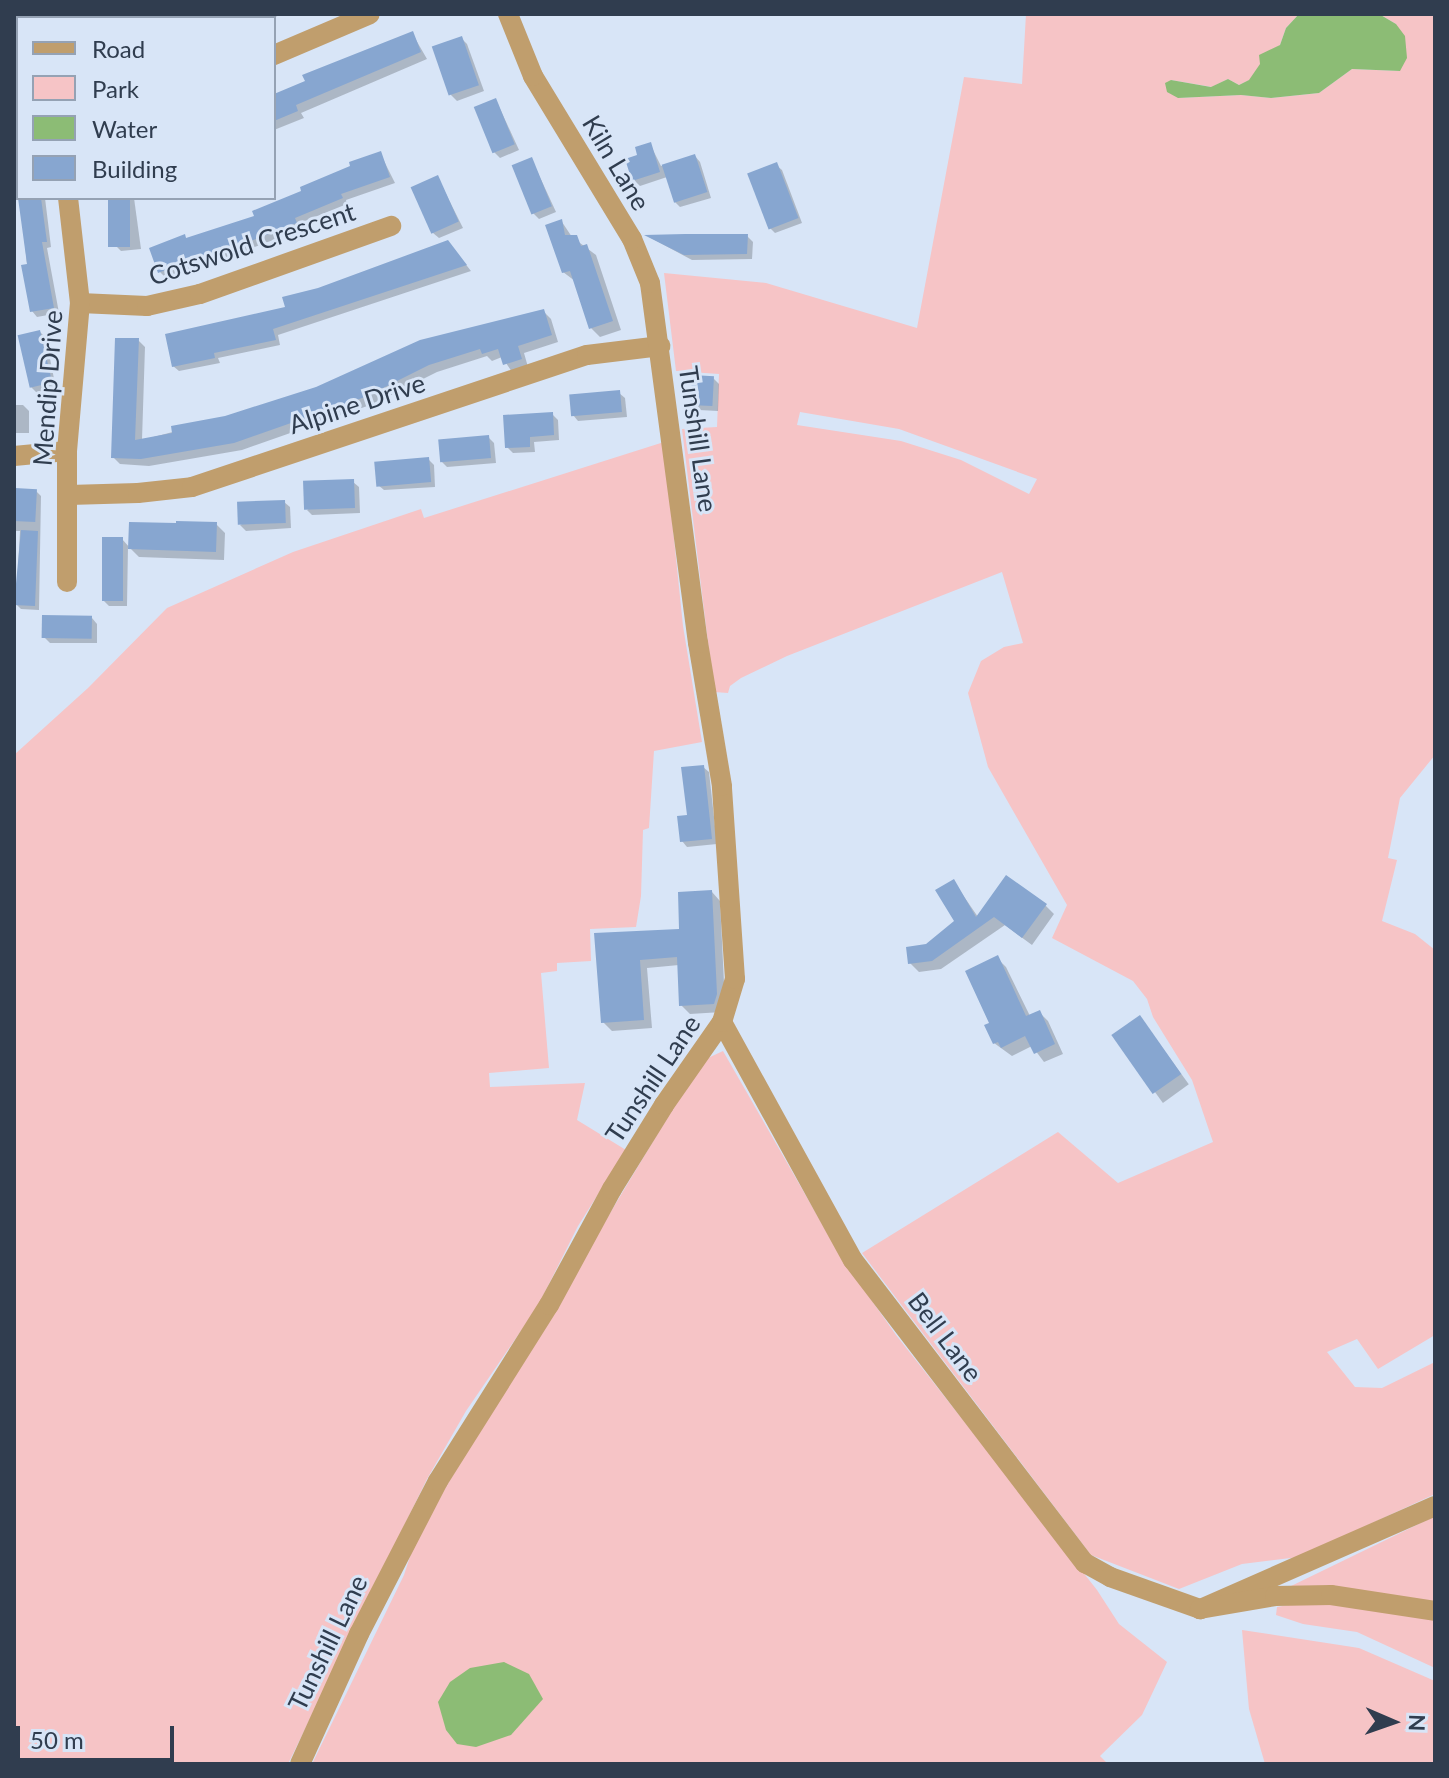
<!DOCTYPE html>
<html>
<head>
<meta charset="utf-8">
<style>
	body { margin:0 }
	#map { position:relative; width:1449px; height:1778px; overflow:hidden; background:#d8e5f7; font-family:Lato,sans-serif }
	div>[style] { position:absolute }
	.green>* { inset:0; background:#f6c4c6 }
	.water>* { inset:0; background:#8cbc75 }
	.shadow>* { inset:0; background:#0003; transform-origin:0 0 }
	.building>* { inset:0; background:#87a6d0; transform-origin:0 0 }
	.minor>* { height:20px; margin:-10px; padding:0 10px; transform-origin:10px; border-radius:10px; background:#c09e6d }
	span { translate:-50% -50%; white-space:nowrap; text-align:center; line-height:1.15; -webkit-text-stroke:6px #d8e5f7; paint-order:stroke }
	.street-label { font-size:26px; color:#303d4f }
	.frame { position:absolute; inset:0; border:16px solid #303d4f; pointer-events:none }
	.legend { position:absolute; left:16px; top:16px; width:260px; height:184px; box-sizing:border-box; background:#d8e5f7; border:2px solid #95a2b4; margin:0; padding:10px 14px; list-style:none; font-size:24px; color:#303d4f }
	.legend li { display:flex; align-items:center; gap:16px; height:40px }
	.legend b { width:40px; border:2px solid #95a2b4 }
	.north { position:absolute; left:1353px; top:1682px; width:80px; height:80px; -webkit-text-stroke:6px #d8e5f7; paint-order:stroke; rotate:92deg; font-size:22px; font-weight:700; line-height:32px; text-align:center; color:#303d4f }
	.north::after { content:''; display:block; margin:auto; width:28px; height:36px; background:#303d4f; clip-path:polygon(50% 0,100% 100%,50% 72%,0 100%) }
	.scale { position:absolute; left:16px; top:1726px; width:158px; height:36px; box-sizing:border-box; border:4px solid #303d4f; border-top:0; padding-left:10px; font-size:24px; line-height:28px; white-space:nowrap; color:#303d4f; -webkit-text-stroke:6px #d8e5f7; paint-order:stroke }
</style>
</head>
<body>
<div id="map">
	<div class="green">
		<i style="clip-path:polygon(evenodd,1026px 14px,1299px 14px,1286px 28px,1280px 45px,1250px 80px,1239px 85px,1228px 79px,1212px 87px,1171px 80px,1178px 98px,1241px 95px,1271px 98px,1319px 93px,1352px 69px,1400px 71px,1396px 24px,1379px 14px,1435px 14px,1435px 755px,1400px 798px,1388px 858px,1397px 860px,1382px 921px,1415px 934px,1435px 950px,1435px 1335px,1378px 1369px,1357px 1339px,1327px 1352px,1355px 1387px,1382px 1388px,1435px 1362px,1435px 1494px,1299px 1557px,1242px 1564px,1179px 1589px,1091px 1555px,862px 1253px,1058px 1132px,1118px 1183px,1213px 1142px,1192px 1080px,1153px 1017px,1147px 999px,1133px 981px,1052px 938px,1067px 905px,988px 767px,968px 693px,981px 661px,1004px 647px,1023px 643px,1002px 572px,787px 656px,741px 678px,730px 686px,728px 693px,714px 692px,682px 429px,717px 427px,719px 374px,676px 371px,664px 273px,766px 283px,917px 328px,964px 77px,1022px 84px,1026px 14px,800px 412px,899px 429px,1037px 479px,1029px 494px,961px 460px,901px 441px,797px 425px,800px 412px)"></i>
		<i style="clip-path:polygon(664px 442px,683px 626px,702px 742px,654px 751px,649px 828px,643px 830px,641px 896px,636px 927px,590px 929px,591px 961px,557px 963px,557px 971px,541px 973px,549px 1068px,489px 1073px,490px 1087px,585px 1083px,577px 1120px,626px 1150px,578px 1226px,538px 1306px,466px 1411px,427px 1479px,288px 1764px,14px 1764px,14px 755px,88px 688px,167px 608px,293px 552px,421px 509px,424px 518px)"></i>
		<i style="clip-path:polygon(723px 1051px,841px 1257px,896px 1335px,1097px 1590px,1119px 1624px,1167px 1662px,1142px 1715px,1100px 1756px,1108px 1764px,312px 1764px,404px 1575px,417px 1535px,682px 1093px,708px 1058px)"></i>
		<i style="clip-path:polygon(1435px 1516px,1435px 1605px,1287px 1588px,1394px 1536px)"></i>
		<i style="clip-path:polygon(1288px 1605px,1334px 1605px,1435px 1619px,1435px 1668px,1357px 1632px,1303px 1624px,1276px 1615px,1277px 1607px)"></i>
		<i style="clip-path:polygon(1242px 1630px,1359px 1648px,1435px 1681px,1435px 1764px,1265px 1764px,1249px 1709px)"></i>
	</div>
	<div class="water">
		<i style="clip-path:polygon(1299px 14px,1379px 14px,1396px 24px,1405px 36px,1407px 58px,1400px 71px,1352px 69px,1319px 93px,1271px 98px,1241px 95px,1178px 98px,1167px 92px,1165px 83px,1171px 80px,1211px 87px,1228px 79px,1239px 85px,1249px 80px,1260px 64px,1259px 55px,1280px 45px,1286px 28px)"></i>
		<i style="clip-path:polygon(504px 1662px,529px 1674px,543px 1699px,511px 1735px,476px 1747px,457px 1744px,446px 1730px,438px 1702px,450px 1682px,470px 1668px)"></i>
	</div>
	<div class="shadow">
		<i style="clip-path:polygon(14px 14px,44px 14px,44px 18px,18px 18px,18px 39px,14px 34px)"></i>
		<i style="left:112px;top:14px;width:28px;height:4px"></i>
		<i style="clip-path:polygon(230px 14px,282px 14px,273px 18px,228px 18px)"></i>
		<i style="clip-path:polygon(412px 33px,427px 59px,301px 113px,304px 118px,274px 130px,274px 96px)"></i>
		<i style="clip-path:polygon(461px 38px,467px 44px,484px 91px,457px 101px,451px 95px)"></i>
		<i style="clip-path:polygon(496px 100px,519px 150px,500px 158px,494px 152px)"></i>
		<i style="clip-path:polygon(650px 144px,661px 166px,695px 156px,700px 162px,711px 198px,680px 207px,675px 202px,667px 177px,640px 186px,634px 180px,640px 156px)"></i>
		<i style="clip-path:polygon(380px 153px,395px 183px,346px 200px,347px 204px,300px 223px,302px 229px,252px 248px,253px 251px,220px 262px,216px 258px,166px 278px,160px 272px,184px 236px,188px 240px,257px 218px)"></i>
		<i style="clip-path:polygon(532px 160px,556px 212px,539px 219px,533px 213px)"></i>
		<i style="clip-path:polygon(776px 165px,782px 170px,802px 223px,775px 233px,769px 227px)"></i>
		<i style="clip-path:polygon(438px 178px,463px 228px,439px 238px,433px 233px)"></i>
		<i style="clip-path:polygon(20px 198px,45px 198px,51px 247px,47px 248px,59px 313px,37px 317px,32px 311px)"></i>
		<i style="clip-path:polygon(110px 198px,134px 198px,141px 249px,121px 251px,116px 246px)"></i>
		<i style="clip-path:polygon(562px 222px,572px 237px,596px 255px,621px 330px,600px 337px,591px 328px,575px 281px,563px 272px)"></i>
		<i style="clip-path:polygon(747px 236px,753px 242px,752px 259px,692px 260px,649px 237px)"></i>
		<i style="clip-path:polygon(453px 248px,471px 271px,278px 335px,280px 345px,218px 358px,220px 363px,179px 371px,173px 366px)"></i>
		<i style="clip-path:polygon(543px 311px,551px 319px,558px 342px,524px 353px,528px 367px,512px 372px,502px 357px,492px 361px,487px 356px,437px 372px,373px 404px,242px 450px,149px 466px,120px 464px,113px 457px,138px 340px,145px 347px,142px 440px,226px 418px)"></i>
		<i style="clip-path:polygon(40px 332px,46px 338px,56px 389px,37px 393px,31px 387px)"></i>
		<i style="clip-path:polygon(713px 378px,719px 384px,718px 411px,699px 410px,693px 405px)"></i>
		<i style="clip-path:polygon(619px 393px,625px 398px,627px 417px,578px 421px,573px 415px)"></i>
		<i style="clip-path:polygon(14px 405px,23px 405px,29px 411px,29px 433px,14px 433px)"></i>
		<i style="clip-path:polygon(552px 414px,558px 420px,559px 440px,534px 442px,535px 452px,513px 453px,507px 447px)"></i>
		<i style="clip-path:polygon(488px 437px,494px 443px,496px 463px,447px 467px,442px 462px)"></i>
		<i style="clip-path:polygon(428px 459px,434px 465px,435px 487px,384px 490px,378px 485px)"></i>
		<i style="clip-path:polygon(353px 482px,359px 487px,360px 513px,312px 515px,307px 510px)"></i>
		<i style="clip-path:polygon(36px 491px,41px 496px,39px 610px,21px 609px,16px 604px,20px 531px,14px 531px,14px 495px)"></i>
		<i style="clip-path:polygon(284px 502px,290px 507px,291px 528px,246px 531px,240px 525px)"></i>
		<i style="clip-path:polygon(216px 524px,225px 533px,224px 560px,139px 557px,128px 546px,127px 606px,109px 606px,103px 600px,122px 539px,130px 548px)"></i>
		<i style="clip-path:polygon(92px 618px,97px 624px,97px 643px,50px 643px,44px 637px)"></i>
		<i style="clip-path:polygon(703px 767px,709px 772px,717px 844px,687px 847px,682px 841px)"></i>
		<i style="clip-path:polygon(954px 882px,978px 917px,1045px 905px,1054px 914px,1032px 945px,1005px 925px,941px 969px,919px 972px,910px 963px,957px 922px)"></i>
		<i style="clip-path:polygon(712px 892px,720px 901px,725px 1003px,722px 1012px,690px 1014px,681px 1005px,679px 965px,647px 968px,652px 1028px,612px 1031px,603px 1022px,596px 934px,681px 931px)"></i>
		<i style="clip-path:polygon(997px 958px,1006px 967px,1030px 1016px,1039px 1012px,1048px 1021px,1063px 1054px,1044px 1062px,1032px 1046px,1012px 1056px,994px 1043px,991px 1024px)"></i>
		<i style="left:1140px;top:1017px;width:83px;height:32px;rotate:54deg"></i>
	</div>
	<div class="building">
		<i style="clip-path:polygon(413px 31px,421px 52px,296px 105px,298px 111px,274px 121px,274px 94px,305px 81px,302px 75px)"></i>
		<i style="left:462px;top:36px;width:52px;height:32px;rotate:71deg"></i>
		<i style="left:496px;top:98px;width:50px;height:24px;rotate:68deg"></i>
		<i style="clip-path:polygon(651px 142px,660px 172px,632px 181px,625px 159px,637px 155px,635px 147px)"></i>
		<i style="clip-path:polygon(381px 151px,390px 177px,341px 194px,343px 198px,295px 218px,297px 223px,248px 242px,249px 245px,213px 257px,211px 252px,158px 273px,149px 248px,185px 234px,186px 238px,254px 216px,252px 211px,301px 191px,300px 187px,350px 166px,349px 162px)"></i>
		<i style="left:695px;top:154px;width:40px;height:35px;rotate:72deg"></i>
		<i style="left:532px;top:157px;width:53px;height:22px;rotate:68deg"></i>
		<i style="left:777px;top:162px;width:60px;height:32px;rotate:69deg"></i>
		<i style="left:438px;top:175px;width:51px;height:30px;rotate:66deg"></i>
		<i style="clip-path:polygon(18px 198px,41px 198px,47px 242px,42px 242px,54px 308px,30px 312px,21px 265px,27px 264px)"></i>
		<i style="left:108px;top:198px;width:22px;height:49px"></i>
		<i style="clip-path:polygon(562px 219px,565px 235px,577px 235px,581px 246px,587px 244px,613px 321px,589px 329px,570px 271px,562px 273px,545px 225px)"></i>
		<i style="clip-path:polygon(685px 234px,748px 234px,747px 254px,684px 255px,644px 235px)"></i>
		<i style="clip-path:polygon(448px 240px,467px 265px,273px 329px,276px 340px,214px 353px,215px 358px,172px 367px,165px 334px,285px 307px,282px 297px,318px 288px)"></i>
		<i style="clip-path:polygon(544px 309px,552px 335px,518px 346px,522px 359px,503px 365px,498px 349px,482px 354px,480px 349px,429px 365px,365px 397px,234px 443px,141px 459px,111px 458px,115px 338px,139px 338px,135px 440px,172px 433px,171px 426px,225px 416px,316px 387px,420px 340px)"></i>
		<i style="left:40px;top:330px;width:54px;height:23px;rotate:77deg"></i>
		<i style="left:692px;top:375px;width:22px;height:30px;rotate:3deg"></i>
		<i style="left:620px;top:390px;width:22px;height:51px;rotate:85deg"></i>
		<i style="clip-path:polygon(553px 412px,554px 435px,530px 437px,530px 447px,505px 448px,503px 415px)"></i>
		<i style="left:489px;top:435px;width:23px;height:51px;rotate:85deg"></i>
		<i style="left:429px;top:457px;width:25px;height:55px;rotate:85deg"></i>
		<i style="left:354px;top:479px;width:29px;height:51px;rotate:88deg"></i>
		<i style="left:15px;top:488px;width:22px;height:33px;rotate:3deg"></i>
		<i style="left:285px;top:500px;width:23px;height:48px;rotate:88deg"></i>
		<i style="clip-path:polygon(176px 521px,217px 522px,216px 552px,128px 549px,129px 522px,176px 523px)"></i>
		<i style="clip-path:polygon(21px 530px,38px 531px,35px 606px,14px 605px)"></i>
		<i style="left:102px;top:537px;width:21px;height:64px"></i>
		<i style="left:42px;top:615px;width:50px;height:23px;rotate:1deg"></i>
		<i style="clip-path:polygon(704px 765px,712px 839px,680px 842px,677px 816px,687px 815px,681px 767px)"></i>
		<i style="clip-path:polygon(1006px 875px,1047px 904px,1022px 938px,994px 917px,932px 961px,908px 964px,906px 947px,926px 944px,954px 921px,935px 890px,954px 879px,976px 917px)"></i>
		<i style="clip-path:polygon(712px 890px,717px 994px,714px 1004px,679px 1006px,677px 957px,640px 960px,644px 1020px,601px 1023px,594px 933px,679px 929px,678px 892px)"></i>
		<i style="clip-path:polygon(998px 955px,1026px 1016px,1040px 1010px,1055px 1044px,1034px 1054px,1025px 1036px,1001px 1048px,998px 1042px,993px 1044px,984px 1025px,989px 1023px,965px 971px)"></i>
		<i style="left:1140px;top:1015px;width:72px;height:35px;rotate:55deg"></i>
	</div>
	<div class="minor">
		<i style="left:57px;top:18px;width:4px;rotate:-90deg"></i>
		<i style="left:274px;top:55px;width:104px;rotate:-23.1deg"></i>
		<i style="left:14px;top:146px;width:4px"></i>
		<i style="left:80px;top:303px;width:67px;rotate:2.6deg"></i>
		<i style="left:147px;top:306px;width:54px;rotate:-12.8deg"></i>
		<i style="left:200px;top:294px;width:203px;rotate:-19.6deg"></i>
		<i style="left:14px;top:456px;width:53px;rotate:-5.4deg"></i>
		<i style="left:69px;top:495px;width:69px;rotate:-1.7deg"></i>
		<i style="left:138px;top:493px;width:54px;rotate:-6.3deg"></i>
		<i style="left:192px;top:487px;width:416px;rotate:-18.5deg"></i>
		<i style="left:587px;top:355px;width:74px;rotate:-7deg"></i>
		<i style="left:67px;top:582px;width:131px;rotate:-90deg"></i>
		<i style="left:67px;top:451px;width:149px;rotate:-85deg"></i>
		<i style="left:80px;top:303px;width:106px;rotate:-96.5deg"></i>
		<i style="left:722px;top:1022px;width:272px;rotate:61.2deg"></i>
		<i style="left:853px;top:1260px;width:382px;rotate:52.6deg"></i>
		<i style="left:1085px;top:1563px;width:29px;rotate:29deg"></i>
		<i style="left:1110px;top:1577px;width:96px;rotate:19.6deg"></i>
		<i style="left:1435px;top:1506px;width:257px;rotate:156.3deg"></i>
		<i style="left:1200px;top:1609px;width:76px;rotate:-9.8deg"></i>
		<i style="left:1275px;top:1596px;width:56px;rotate:-1deg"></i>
		<i style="left:1331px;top:1595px;width:105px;rotate:8.7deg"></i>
		<i style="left:300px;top:1764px;width:143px;rotate:-65.6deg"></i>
		<i style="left:359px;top:1634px;width:172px;rotate:-62.7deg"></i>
		<i style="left:438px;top:1481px;width:208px;rotate:-57.8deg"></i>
		<i style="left:549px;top:1305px;width:132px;rotate:-61.5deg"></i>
		<i style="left:612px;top:1189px;width:99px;rotate:-58.2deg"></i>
		<i style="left:664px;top:1105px;width:101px;rotate:-55.1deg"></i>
		<i style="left:722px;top:1022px;width:45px;rotate:-73.2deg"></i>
		<i style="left:735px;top:979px;width:193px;rotate:-93.9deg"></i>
		<i style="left:722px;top:786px;width:145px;rotate:-99.5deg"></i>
		<i style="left:698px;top:643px;width:363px;rotate:-97.6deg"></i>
		<i style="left:650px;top:283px;width:48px;rotate:-112.2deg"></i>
		<i style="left:632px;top:239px;width:191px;rotate:-121.3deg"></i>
		<i style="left:533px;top:76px;width:67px;rotate:-112deg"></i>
	</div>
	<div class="street-label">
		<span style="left:616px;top:163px;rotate:59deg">Kiln Lane</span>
		<span style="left:252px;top:244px;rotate:-18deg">Cotswold Crescent</span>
		<span style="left:48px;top:388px;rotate:-86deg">Mendip Drive</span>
		<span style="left:357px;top:404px;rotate:-18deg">Alpine Drive</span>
		<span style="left:698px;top:439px;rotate:82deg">Tunshill Lane</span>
		<span style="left:653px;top:1079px;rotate:-56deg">Tunshill Lane</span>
		<span style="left:945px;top:1337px;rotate:53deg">Bell Lane</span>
		<span style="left:328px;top:1643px;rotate:-64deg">Tunshill Lane</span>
	</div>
	<div class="frame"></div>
	<ul class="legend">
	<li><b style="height:10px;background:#c09e6d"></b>Road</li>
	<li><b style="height:22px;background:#f6c4c6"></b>Park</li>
	<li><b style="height:22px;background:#8cbc75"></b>Water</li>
	<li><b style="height:22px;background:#87a6d0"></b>Building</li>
	</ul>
	<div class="north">N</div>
	<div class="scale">50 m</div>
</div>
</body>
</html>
